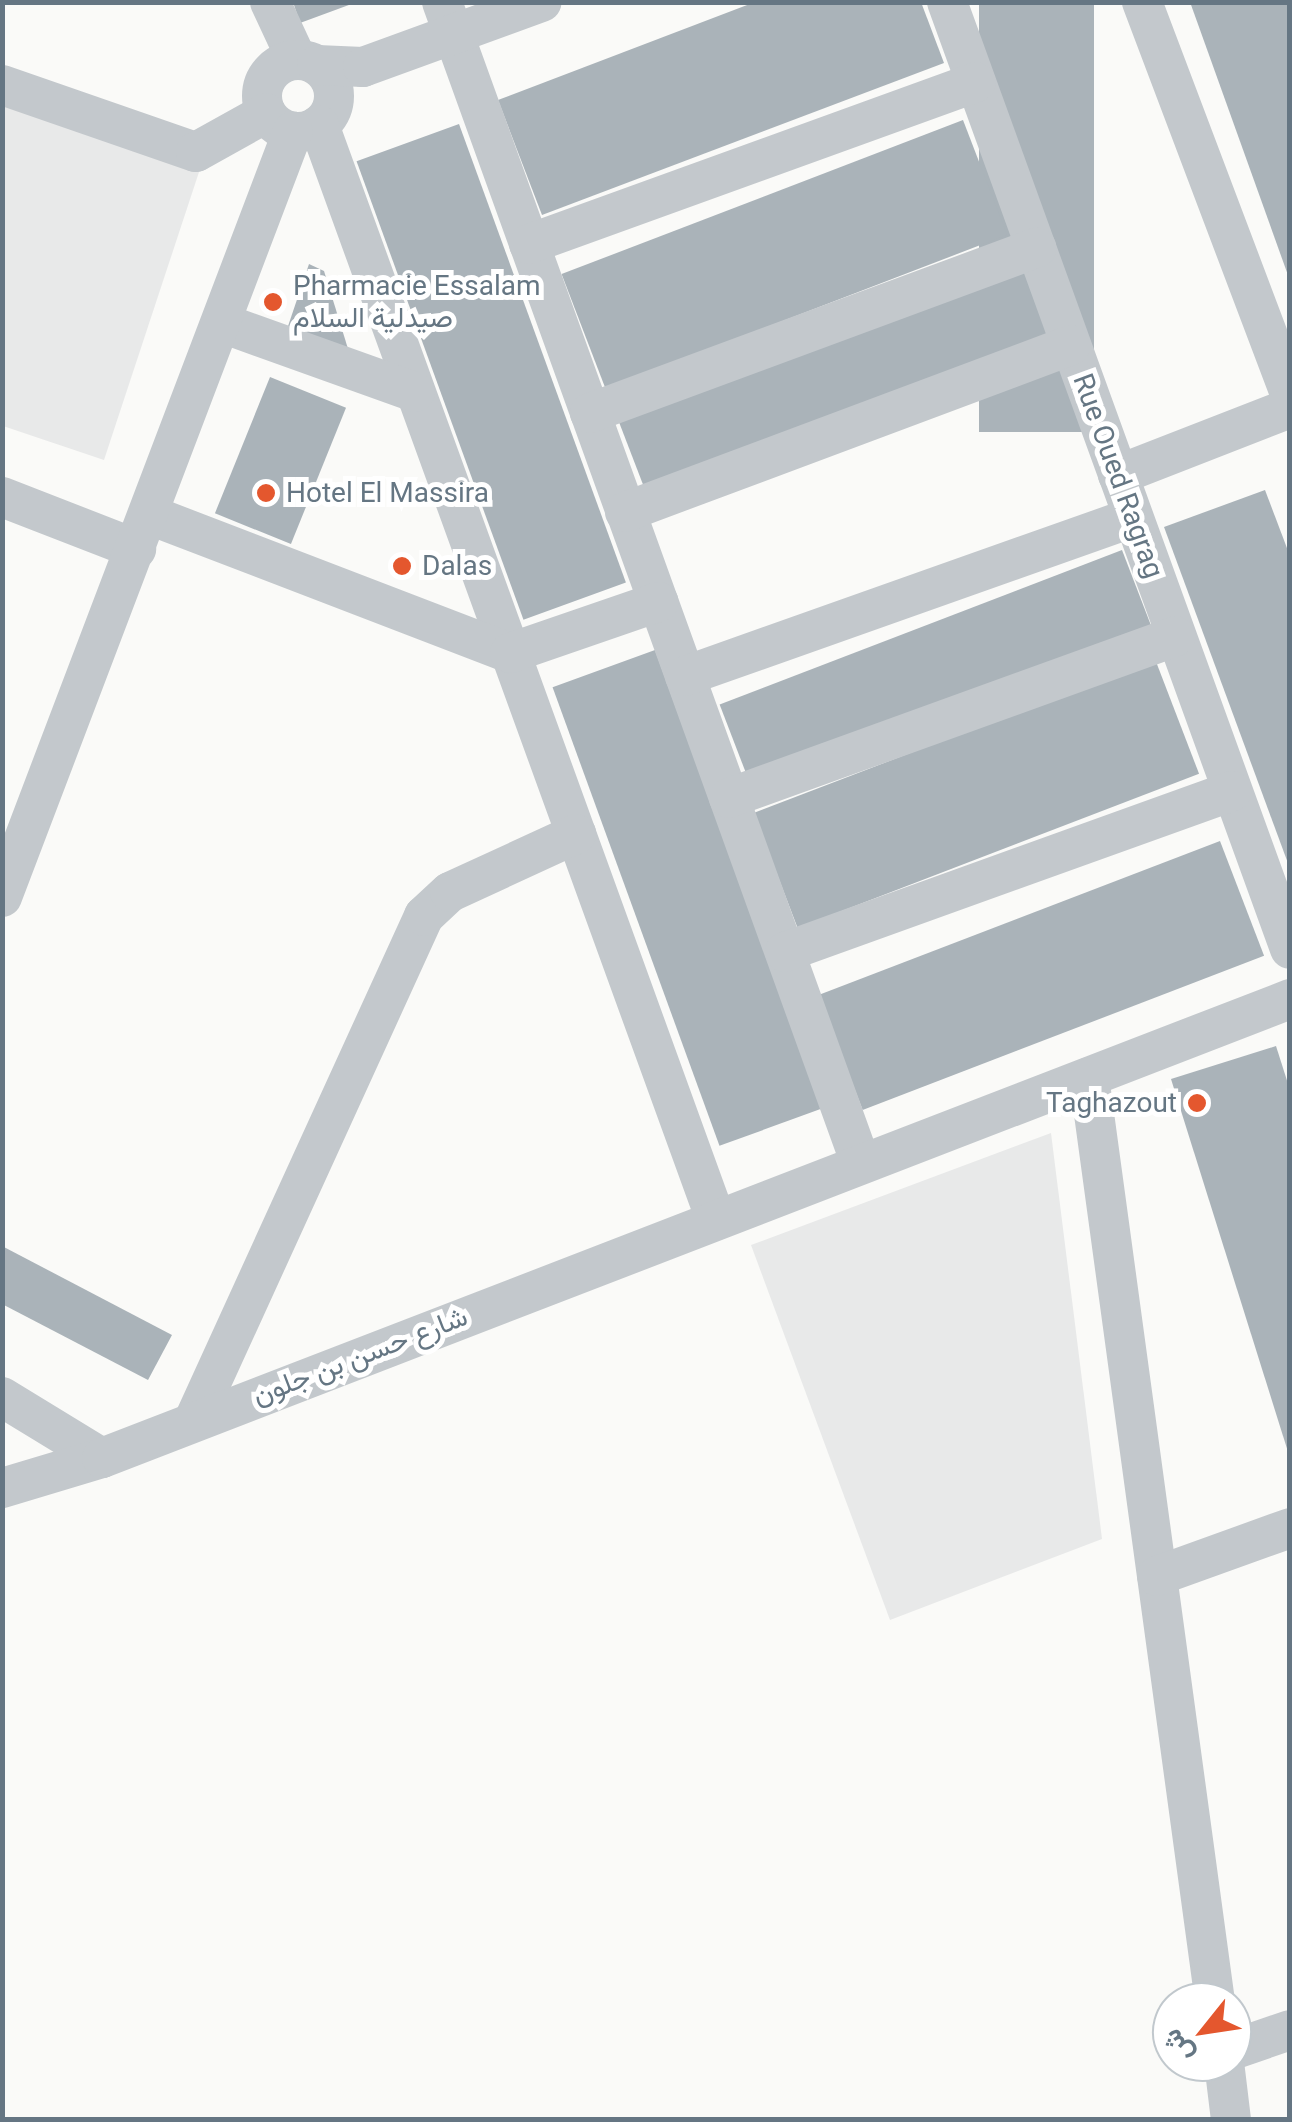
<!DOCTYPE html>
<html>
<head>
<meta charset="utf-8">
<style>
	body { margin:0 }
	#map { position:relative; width:1292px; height:2122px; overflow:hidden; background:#fafaf8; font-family:Roboto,Vazirmatn,sans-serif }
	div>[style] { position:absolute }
	.built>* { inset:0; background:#e8e9e9 }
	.building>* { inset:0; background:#aab3b9; transform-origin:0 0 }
	.minor>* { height:40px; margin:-20px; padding:0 20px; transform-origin:20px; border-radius:20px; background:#c3c8cc }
	.minor>.ring { margin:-20px; padding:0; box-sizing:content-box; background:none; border:40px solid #c3c8cc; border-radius:50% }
	.dots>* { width:28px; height:28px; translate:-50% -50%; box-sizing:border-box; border:5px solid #fff; border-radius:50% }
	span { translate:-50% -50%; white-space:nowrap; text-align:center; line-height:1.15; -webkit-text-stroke:10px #fff; paint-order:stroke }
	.poi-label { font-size:28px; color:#657683 }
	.left { translate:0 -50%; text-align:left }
	.right { translate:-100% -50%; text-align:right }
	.street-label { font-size:28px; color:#657683 }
	.frame { position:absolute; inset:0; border:5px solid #657683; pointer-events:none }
	.north { position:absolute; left:1152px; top:1982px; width:100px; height:100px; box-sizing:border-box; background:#fff; border:2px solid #c1c8cd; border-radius:50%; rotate:240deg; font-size:28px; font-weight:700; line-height:40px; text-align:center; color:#657683 }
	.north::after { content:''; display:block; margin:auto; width:35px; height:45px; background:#e4572e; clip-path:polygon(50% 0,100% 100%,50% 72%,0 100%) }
</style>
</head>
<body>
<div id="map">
	<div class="built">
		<i style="clip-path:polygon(3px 103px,200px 169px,104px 460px,3px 426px)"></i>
		<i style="clip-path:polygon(1051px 1133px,1102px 1539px,890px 1620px,751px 1245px)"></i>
	</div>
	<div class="building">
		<i style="clip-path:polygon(293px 2px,357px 2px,300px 23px)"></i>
		<i style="clip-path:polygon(755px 2px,921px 2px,944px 63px,542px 215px,498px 100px)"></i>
		<i style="left:979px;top:2px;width:115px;height:430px"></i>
		<i style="clip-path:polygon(1190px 2px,1290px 2px,1290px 278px,1289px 278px)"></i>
		<i style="left:963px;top:120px;width:123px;height:430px;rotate:69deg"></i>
		<i style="left:459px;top:124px;width:488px;height:109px;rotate:70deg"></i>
		<i style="clip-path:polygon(309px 264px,324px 271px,353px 365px,284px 338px)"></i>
		<i style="left:1020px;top:264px;width:81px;height:431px;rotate:69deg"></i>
		<i style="left:270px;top:377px;width:82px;height:147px;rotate:22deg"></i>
		<i style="clip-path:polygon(1265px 490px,1290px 556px,1289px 866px,1164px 527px)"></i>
		<i style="left:1122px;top:550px;width:81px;height:431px;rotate:69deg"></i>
		<i style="left:655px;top:650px;width:488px;height:109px;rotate:70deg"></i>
		<i style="left:1155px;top:659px;width:123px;height:430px;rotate:69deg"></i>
		<i style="left:1220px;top:841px;width:123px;height:430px;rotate:69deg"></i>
		<i style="clip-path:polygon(1276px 1046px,1290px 1090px,1289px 1455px,1171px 1079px)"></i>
		<i style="clip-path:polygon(2px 1246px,172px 1335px,148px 1380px,2px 1304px)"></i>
	</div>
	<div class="minor">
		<i style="left:270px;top:2px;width:64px;rotate:65deg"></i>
		<i style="left:442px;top:2px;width:1235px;rotate:70.17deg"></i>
		<i style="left:947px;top:2px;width:1007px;rotate:70.09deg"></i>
		<i style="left:1142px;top:2px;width:419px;rotate:69.3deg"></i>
		<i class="ring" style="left:262px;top:60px;width:32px;height:32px"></i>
		<i style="left:317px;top:65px;width:46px;rotate:2.5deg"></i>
		<i style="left:363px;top:67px;width:190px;rotate:-20deg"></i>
		<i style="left:2px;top:85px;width:205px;rotate:19.1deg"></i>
		<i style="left:196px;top:152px;width:80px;rotate:-29.1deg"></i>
		<i style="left:319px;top:125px;width:1165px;rotate:70.07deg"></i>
		<i style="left:529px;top:244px;width:475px;rotate:-19.9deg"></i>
		<i style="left:222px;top:323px;width:205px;rotate:19.7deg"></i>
		<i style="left:590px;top:413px;width:476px;rotate:-20.3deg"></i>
		<i style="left:1118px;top:475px;width:185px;rotate:-21.3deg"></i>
		<i style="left:2px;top:497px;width:144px;rotate:21.2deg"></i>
		<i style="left:625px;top:512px;width:476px;rotate:-20.5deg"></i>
		<i style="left:150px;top:515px;width:386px;rotate:21deg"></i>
		<i style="left:510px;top:653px;width:157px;rotate:-19deg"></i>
		<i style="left:685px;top:676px;width:475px;rotate:-19.5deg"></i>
		<i style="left:729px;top:798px;width:475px;rotate:-19.9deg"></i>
		<i style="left:2px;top:897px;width:819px;rotate:-69.2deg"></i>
		<i style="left:785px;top:952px;width:475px;rotate:-19.8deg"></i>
		<i style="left:1089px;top:1077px;width:934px;rotate:82.24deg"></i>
		<i style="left:2px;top:1397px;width:117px;rotate:31.4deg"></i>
		<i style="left:194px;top:1420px;width:554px;rotate:-65.47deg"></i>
		<i style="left:424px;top:916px;width:35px;rotate:-43deg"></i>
		<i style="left:450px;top:892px;width:139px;rotate:-24.7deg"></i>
		<i style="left:2px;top:1488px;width:104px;rotate:-16.7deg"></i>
		<i style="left:102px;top:1458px;width:1274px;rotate:-21.12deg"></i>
		<i style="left:1157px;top:1576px;width:141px;rotate:-19.8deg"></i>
		<i style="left:1232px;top:2050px;width:61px;rotate:-19deg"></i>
		<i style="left:1224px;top:2062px;width:58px;rotate:83.1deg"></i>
	</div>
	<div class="dots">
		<i style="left:273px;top:302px;background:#e4572e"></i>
		<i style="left:266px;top:493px;background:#e4572e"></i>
		<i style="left:402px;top:566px;background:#e4572e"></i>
		<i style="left:1197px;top:1103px;background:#e4572e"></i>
	</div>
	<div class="poi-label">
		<span class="left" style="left:293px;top:302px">Pharmacie Essalam<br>صيدلية السلام</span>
		<span class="left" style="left:286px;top:493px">Hotel El Massira</span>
		<span class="left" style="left:422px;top:566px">Dalas</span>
		<span class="right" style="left:1177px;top:1103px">Taghazout</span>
	</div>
	<div class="street-label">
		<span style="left:1118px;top:476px;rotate:70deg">Rue Oued Ragrag</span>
		<span style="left:360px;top:1356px;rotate:-21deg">شارع حسن بن جلون</span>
	</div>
	<div class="frame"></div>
	<div class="north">ش</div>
</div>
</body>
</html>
